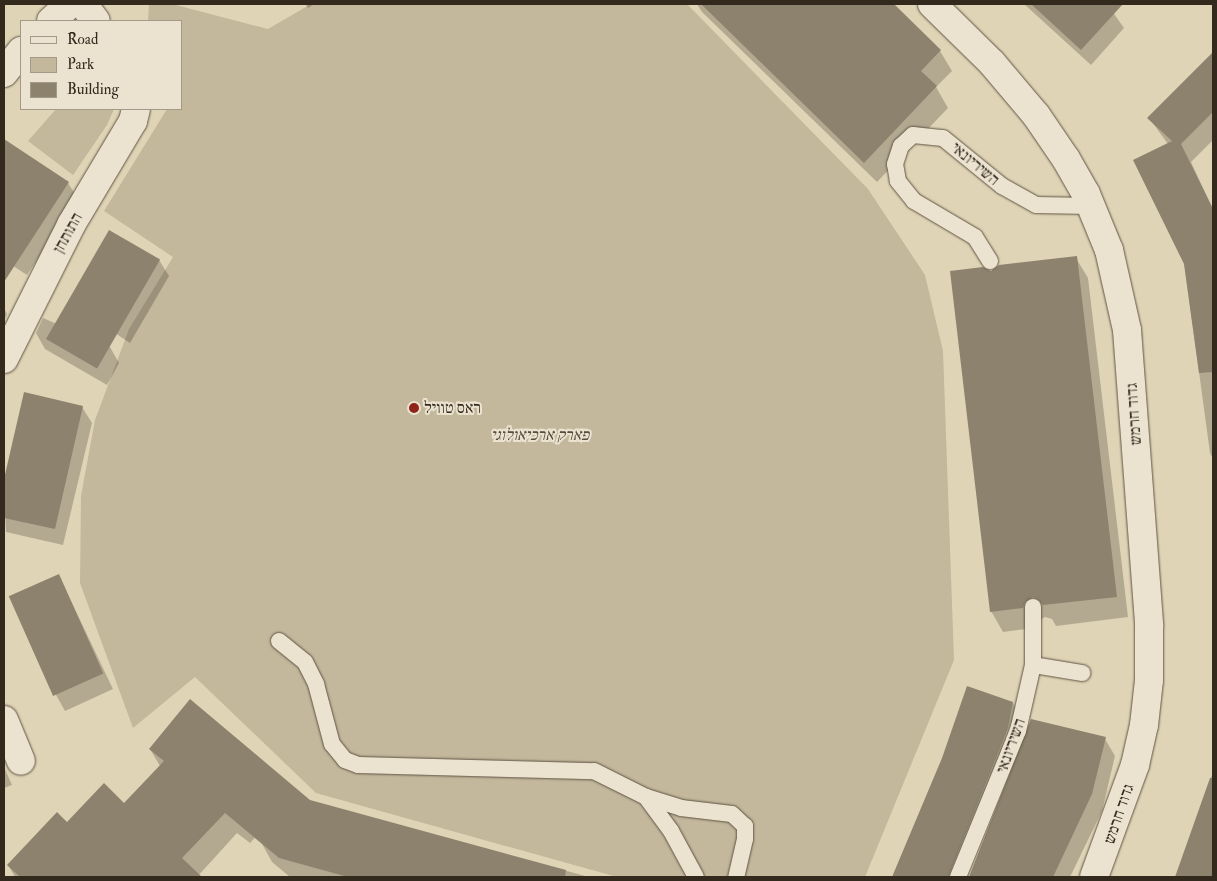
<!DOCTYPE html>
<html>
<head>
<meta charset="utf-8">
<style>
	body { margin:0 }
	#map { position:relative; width:1217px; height:881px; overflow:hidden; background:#e0d4b6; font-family:"IM FELL Double Pica","Frank Ruhl Libre",serif }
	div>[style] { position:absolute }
	.green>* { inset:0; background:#c3b79c }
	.shadow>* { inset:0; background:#0003 }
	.building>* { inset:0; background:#8d826d; transform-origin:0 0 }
	.roads { filter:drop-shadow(0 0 1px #5f5443) drop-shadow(0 0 1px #5f5443) }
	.lane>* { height:16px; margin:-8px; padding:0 8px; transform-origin:8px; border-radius:8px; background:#ebe3d0 }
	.street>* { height:28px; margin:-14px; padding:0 14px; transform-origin:14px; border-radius:14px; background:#ebe3d0 }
	.dots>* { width:14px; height:14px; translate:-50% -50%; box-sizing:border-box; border:2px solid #ebe3d0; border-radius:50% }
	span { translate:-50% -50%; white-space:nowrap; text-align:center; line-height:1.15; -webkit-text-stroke:4px #ebe3d0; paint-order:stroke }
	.street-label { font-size:16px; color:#34291d }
	.poi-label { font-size:16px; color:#34291d }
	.left { translate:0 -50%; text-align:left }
	.park-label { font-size:16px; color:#584c3d; font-style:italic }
	.frame { position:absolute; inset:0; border:5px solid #34291d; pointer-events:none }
	.legend { position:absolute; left:20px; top:20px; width:162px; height:90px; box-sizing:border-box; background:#ebe3d0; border:1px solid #a29988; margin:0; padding:6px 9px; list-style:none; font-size:15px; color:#34291d }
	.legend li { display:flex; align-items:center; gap:10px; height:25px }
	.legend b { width:25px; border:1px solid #a29988 }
</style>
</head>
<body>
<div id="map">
	<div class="green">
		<i style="clip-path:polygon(149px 4px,172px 4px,268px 29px,311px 4px,687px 4px,868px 189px,925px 275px,943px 351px,954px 660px,865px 877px,617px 877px,316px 793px,195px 677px,133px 728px,80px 583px,81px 496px,95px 420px,129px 329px,173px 257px,104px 211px,167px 109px,181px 109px,181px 21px,148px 21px)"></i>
		<i style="clip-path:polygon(56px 109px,114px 109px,107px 125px,73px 175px,28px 141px)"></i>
	</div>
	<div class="shadow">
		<i style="clip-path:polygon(305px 4px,314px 4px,308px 8px)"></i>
		<i style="clip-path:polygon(697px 4px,892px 4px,940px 51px,952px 71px,936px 87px,948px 108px,877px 182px,702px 12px)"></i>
		<i style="clip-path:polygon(1024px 4px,1107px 4px,1124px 28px,1091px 65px)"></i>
		<i style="clip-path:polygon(1213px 54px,1213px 140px,1191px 162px,1213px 209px,1213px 459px,1210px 453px,1168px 144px,1149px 118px)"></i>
		<i style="clip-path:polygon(4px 141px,68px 183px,78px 199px,27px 275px,4px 260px)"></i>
		<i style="clip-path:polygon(109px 231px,159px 260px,169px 276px,130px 343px,82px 311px)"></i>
		<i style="clip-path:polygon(1076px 258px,1088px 278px,1128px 617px,1056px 626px,1052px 619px,1045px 617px,1036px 622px,1034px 628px,1003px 632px,991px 611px)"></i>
		<i style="clip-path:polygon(4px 308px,7px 314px,4px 321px)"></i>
		<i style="clip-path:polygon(43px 318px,110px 347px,119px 363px,107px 385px,45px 349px,36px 333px)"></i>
		<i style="clip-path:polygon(82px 407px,92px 423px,63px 545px,6px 532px,4px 484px,16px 431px)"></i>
		<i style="clip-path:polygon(59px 576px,113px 689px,65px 711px,56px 695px)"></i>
		<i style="clip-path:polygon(1013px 703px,1023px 720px,964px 877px,893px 877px,943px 759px)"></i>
		<i style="clip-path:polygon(1032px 720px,1105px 739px,1115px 756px,1102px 811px,1070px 877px,970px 877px)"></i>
		<i style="clip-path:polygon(150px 749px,309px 801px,589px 877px,290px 877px,272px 862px,261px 842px,276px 815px,250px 843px,237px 833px,197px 877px,15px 877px,8px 865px,67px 824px,124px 804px,160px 766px)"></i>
		<i style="clip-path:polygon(4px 767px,12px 785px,4px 788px)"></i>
		<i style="clip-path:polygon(1213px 772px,1213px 877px,1176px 877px)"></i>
	</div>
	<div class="building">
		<i style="clip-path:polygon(701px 4px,894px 4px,941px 50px,921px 71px,937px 86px,864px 163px)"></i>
		<i style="clip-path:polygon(1031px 4px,1123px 4px,1081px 50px)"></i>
		<i style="clip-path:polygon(1213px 52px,1213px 112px,1181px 144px,1213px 209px,1213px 372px,1199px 373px,1184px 264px,1133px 160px,1172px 141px,1147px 118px)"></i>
		<i style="clip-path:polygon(4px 139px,69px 182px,4px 282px)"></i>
		<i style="left:109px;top:230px;width:59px;height:126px;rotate:30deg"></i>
		<i style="clip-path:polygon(1077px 256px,1117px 597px,1043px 605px,1038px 599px,1033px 597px,1025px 602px,1023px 608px,990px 612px,950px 271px,983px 267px,991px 271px,999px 265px)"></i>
		<i style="clip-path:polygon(24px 392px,83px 406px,55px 529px,4px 518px,4px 479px)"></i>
		<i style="left:59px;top:574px;width:109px;height:55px;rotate:66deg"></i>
		<i style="clip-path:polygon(967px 686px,1013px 702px,1008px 728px,948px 877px,892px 877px,942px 758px)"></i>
		<i style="clip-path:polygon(190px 699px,310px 800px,566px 870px,565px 877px,348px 877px,279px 858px,225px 813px,182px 858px,202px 877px,20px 877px,7px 865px,57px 812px,67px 822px,104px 783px,124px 803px,164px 761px,149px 749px)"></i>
		<i style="clip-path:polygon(1031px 719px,1106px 737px,1092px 794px,1053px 877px,969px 877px)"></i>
		<i style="clip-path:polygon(1210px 778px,1213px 778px,1213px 877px,1175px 877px)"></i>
	</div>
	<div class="roads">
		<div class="lane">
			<i style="left:990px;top:261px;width:28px;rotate:-122deg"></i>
			<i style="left:975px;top:237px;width:71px;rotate:-149.5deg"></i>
			<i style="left:914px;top:201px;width:26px;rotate:-129deg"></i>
			<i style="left:898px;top:181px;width:17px;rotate:-100deg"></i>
			<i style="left:895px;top:164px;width:19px;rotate:-72deg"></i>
			<i style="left:901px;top:146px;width:16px;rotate:-43deg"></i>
			<i style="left:913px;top:135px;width:30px;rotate:6deg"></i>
			<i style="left:943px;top:138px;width:76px;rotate:39.1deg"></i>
			<i style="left:1002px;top:186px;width:39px;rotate:29deg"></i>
			<i style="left:1036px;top:205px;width:56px;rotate:1deg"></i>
			<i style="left:279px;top:641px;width:33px;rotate:39deg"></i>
			<i style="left:305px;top:662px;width:25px;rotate:63deg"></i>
			<i style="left:316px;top:684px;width:62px;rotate:75.1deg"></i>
			<i style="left:332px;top:744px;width:21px;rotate:51deg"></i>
			<i style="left:345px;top:760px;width:14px;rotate:21deg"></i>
			<i style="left:358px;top:765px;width:236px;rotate:1.5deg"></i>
			<i style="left:594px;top:771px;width:58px;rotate:26.6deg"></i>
			<i style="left:646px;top:797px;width:37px;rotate:17deg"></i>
			<i style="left:681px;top:808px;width:51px;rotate:6.7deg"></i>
			<i style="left:732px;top:814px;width:18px;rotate:43deg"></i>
			<i style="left:745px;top:826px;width:13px;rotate:90deg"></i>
			<i style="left:745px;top:839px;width:39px;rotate:103deg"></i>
			<i style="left:1033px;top:665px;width:50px;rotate:9.3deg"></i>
			<i style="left:646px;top:797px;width:42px;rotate:53.7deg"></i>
			<i style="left:671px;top:831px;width:52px;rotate:61.5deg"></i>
			<i style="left:958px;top:877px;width:158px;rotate:-67.7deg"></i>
			<i style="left:1018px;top:731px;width:68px;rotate:-77.2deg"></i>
			<i style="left:1033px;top:665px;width:58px;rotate:-90deg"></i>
		</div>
		<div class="street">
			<i style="left:83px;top:4px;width:21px;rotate:53deg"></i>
			<i style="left:932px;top:4px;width:84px;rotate:44.5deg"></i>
			<i style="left:992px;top:63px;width:68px;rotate:49.8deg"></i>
			<i style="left:1036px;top:115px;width:53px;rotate:55.7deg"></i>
			<i style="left:1066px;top:159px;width:40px;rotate:60.3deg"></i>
			<i style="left:1086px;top:194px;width:61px;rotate:67.7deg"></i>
			<i style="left:1109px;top:250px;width:82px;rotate:77.3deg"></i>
			<i style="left:1127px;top:330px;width:297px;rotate:85.7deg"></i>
			<i style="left:1149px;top:626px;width:54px;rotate:90deg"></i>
			<i style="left:1149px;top:680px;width:45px;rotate:96.3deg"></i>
			<i style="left:1144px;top:725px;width:41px;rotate:102.7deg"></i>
			<i style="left:1135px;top:765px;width:119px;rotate:110.1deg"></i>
			<i style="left:51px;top:21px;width:25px;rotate:-42deg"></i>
			<i style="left:4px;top:73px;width:28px;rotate:-52deg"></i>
			<i style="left:4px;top:359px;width:150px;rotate:-63.4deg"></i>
			<i style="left:71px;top:225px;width:121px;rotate:-59.2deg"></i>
			<i style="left:133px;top:121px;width:12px;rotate:-76deg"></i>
			<i style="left:4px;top:720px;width:44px;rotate:67.5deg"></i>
		</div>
	</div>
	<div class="dots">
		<i style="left:414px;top:408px;background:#8f2418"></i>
	</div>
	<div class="street-label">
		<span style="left:975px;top:164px;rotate:40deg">השיריונאי</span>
		<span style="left:68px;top:233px;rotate:-61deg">התותחן</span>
		<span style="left:1134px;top:414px;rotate:-94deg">גדוד חרמש</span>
		<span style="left:1011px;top:746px;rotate:-70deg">השיריונאי</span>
		<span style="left:1119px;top:814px;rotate:-71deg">גדוד חרמש</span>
	</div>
	<div class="poi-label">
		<span class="left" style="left:424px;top:408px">ראס טוויל</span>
	</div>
	<div class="park-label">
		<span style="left:540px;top:435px">פארק ארכיאולוגי</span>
	</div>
	<div class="frame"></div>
	<ul class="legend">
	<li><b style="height:6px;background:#ebe3d0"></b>Road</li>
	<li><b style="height:14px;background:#c3b79c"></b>Park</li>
	<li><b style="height:14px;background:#8d826d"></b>Building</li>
	</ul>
</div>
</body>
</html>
